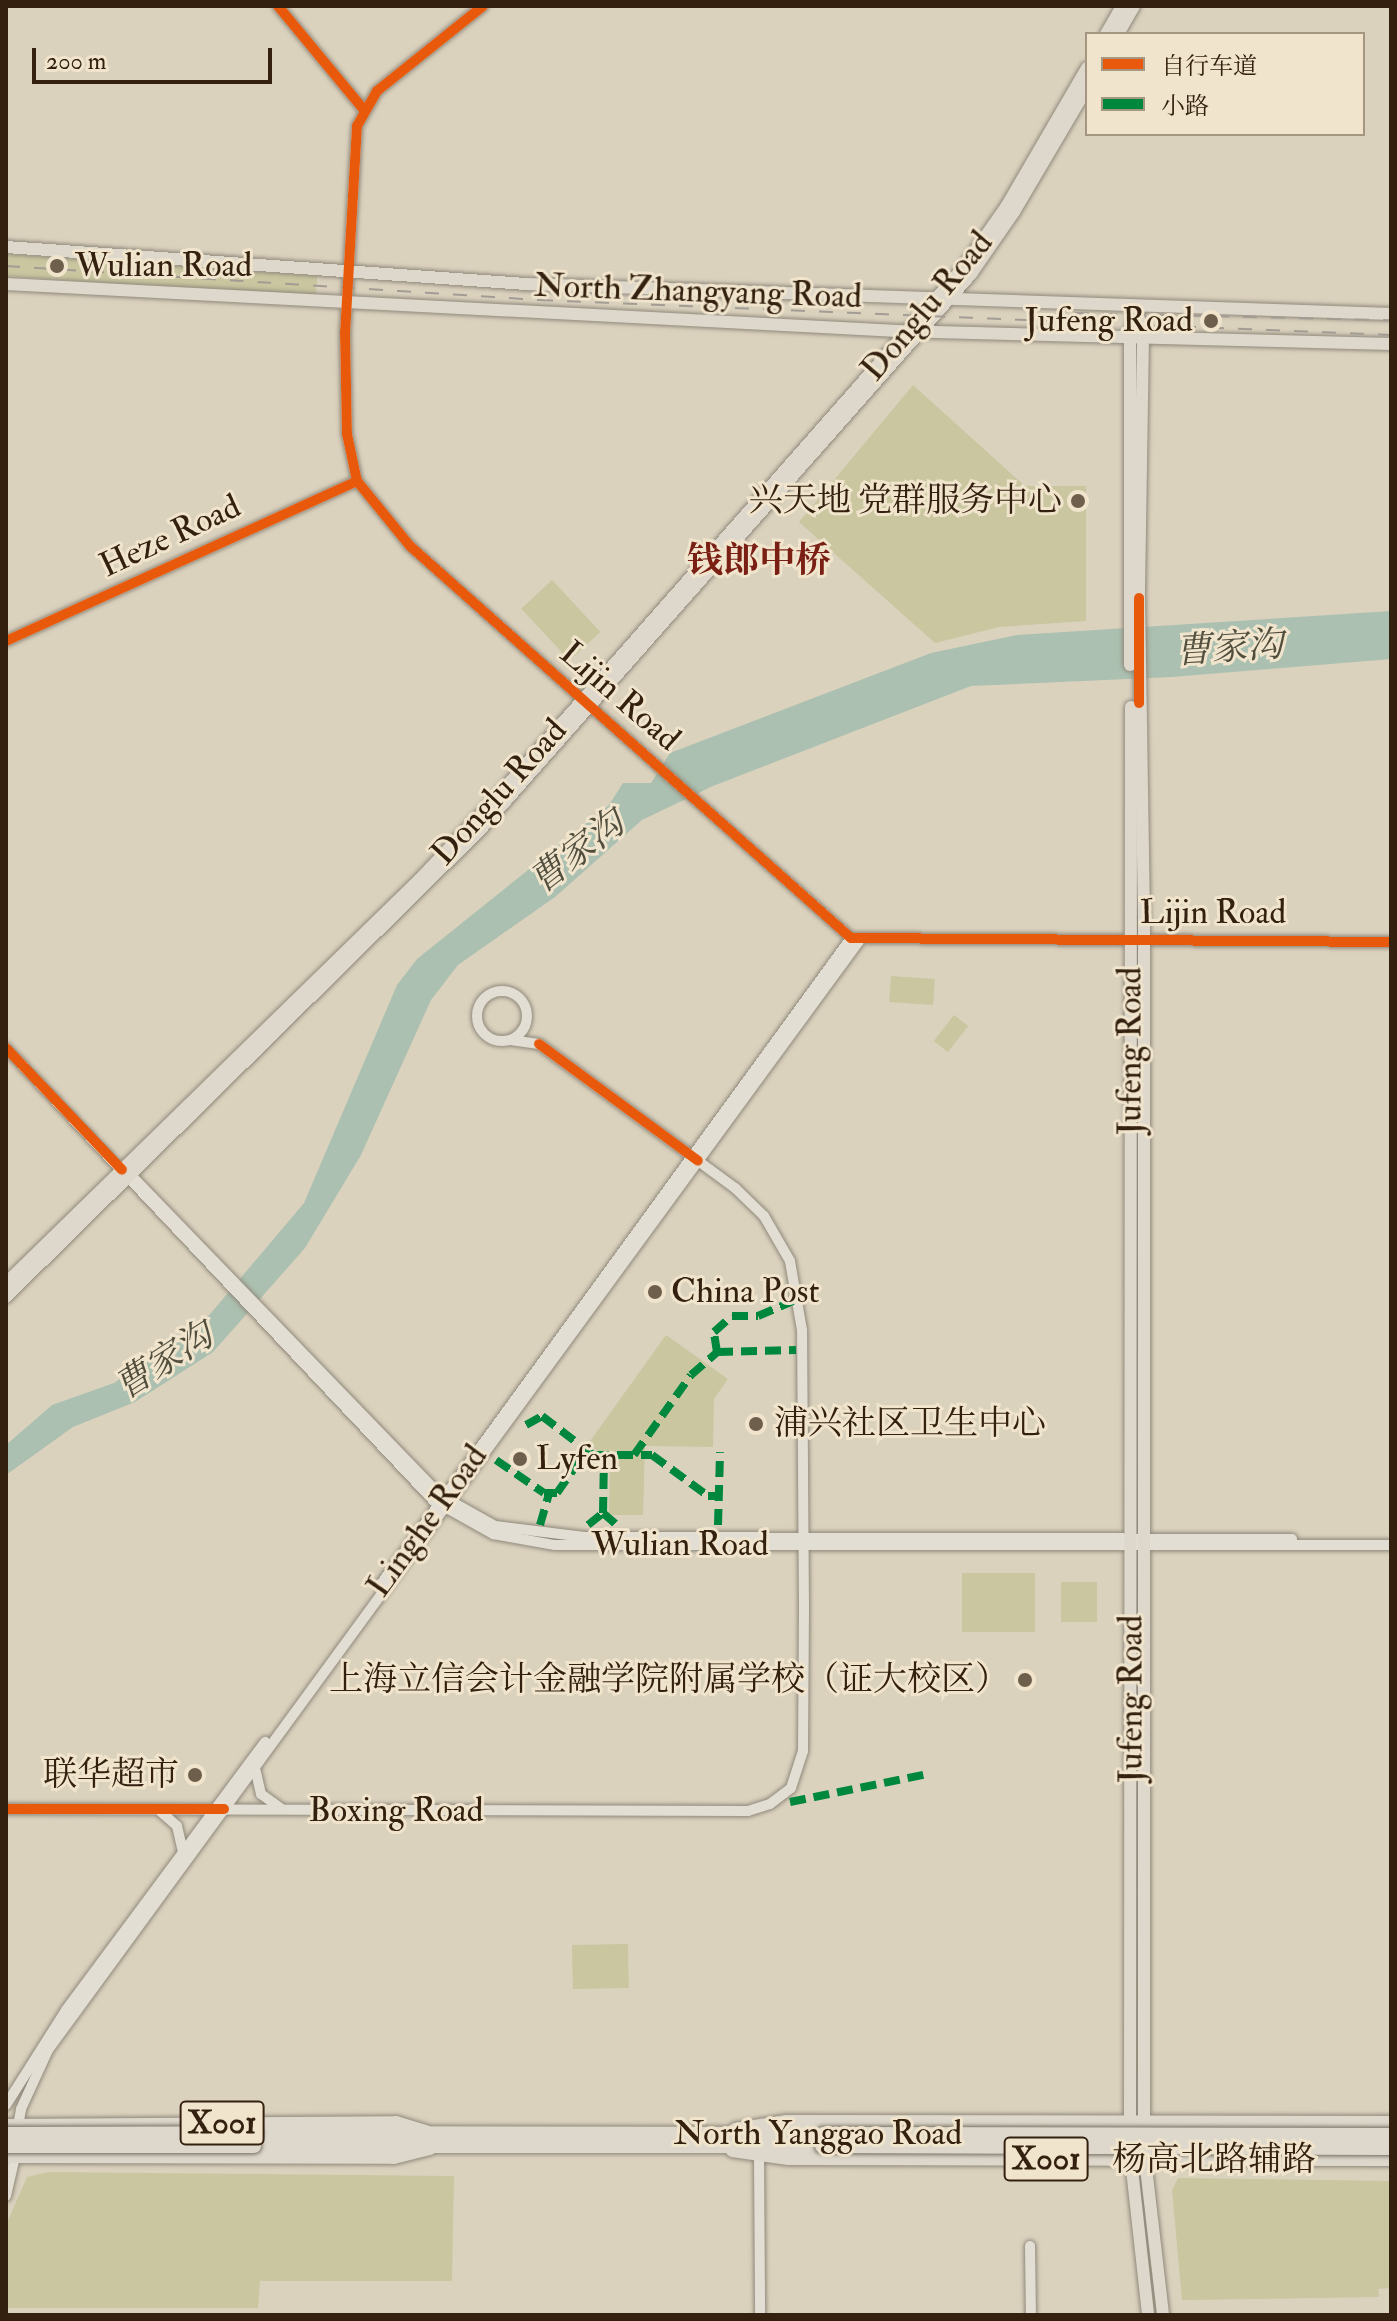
<!DOCTYPE html>
<html>
<head>
<meta charset="utf-8">
<style>
	body { margin:0 }
	#map { position:relative; width:1397px; height:2321px; overflow:hidden; background:#dbd2be; font-family:"IM FELL Double Pica","Noto Serif SC",serif }
	div>[style] { position:absolute }
	.green>* { inset:0; background:#c9c6a0; transform-origin:0 0 }
	.water>* { inset:0; background:#abc0b0 }
	.roads { filter:drop-shadow(0 0 2px #90897b) drop-shadow(0 0 2px #90897b) }
	.minor>* { height:10px; margin:-5px; padding:0 5px; transform-origin:5px; border-radius:5px; background:#e3ded4 }
	.minor>.ring { margin:-5px; padding:0; box-sizing:content-box; background:none; border:10px solid #e3ded4; border-radius:50% }
	.major>* { height:12px; margin:-6px; padding:0 6px; transform-origin:6px; border-radius:6px; background:#ded8cc }
	.highway>* { height:14px; margin:-7px; padding:0 7px; transform-origin:7px; border-radius:7px; background:#ded8cc }
	.rail>* { height:2px; margin-top:-1px; transform-origin:0; background:repeating-linear-gradient(90deg,#a29c94 0 14px,transparent 0 28px) }
	.bridges { filter:drop-shadow(0 0 2px #787164) drop-shadow(0 0 2px #787164) }
	.highway-bridge>* { height:14px; margin:-7px; padding:0 7px; transform-origin:7px; border-radius:7px; background:#ded8cc }
	.quiet>* { height:8px; margin-top:-4px; transform-origin:0; background:repeating-linear-gradient(90deg,#00873e 0 16px,transparent 0 24px) }
	.cycleway>* { height:10px; margin:-5px; padding:0 5px; transform-origin:5px; border-radius:5px; background:#e8590c }
	.dots>* { width:22px; height:22px; translate:-50% -50%; box-sizing:border-box; border:4px solid #f0e4cc; border-radius:50% }
	span { translate:-50% -50%; white-space:nowrap; text-align:center; line-height:1.15; -webkit-text-stroke:6px #f0e4cc; paint-order:stroke }
	.shield-label span { padding:2px 6px; background:#f0e4cc; border:2px solid; border-radius:6px; -webkit-text-stroke-width:0 }
	.shield-label { font-size:32px; color:#33200f; font-weight:700 }
	.poi-label { font-size:34px; color:#33200f }
	.left { translate:0 -50%; text-align:left }
	.right { translate:-100% -50%; text-align:right }
	.street-label { font-size:34px; color:#33200f }
	.neighbourhood-label { font-size:36px; color:#7a1f14; font-weight:700 }
	.water-label { font-size:36px; color:#514e3e; font-style:italic }
	.frame { position:absolute; inset:0; border:8px solid #33200f; pointer-events:none }
	.legend { position:absolute; left:1085px; top:32px; width:280px; height:104px; box-sizing:border-box; background:#f0e4cc; border:2px solid #a49680; margin:0; padding:10px 14px; list-style:none; font-size:24px; color:#33200f }
	.legend li { display:flex; align-items:center; gap:16px; height:40px }
	.legend b { width:40px; border:2px solid #a49680 }
	.scale { position:absolute; left:32px; top:48px; width:240px; height:36px; box-sizing:border-box; border:4px solid #33200f; border-top:0; padding-left:10px; font-size:24px; line-height:28px; white-space:nowrap; color:#33200f; -webkit-text-stroke:6px #f0e4cc; paint-order:stroke }
</style>
</head>
<body>
<div id="map">
	<div class="green">
		<i style="left:6px;top:254px;width:312px;height:22px;rotate:4deg"></i>
		<i style="clip-path:polygon(913px 385px,1025px 486px,1086px 486px,1086px 621px,999px 627px,935px 643px,799px 522px)"></i>
		<i style="left:552px;top:580px;width:71px;height:42px;rotate:47deg"></i>
		<i style="left:891px;top:976px;width:44px;height:26px;rotate:4deg"></i>
		<i style="left:954px;top:1015px;width:18px;height:33px;rotate:38deg"></i>
		<i style="clip-path:polygon(666px 1335px,728px 1379px,714px 1399px,713px 1447px,645px 1446px,643px 1515px,609px 1515px,610px 1460px,588px 1444px)"></i>
		<i style="left:962px;top:1573px;width:73px;height:59px"></i>
		<i style="left:1061px;top:1582px;width:36px;height:40px"></i>
		<i style="left:628px;top:1944px;width:44px;height:56px;rotate:89deg"></i>
		<i style="clip-path:polygon(48px 2172px,454px 2176px,452px 2281px,260px 2281px,258px 2308px,6px 2308px,6px 2225px,27px 2177px)"></i>
		<i style="clip-path:polygon(1178px 2178px,1391px 2181px,1391px 2288px,1378px 2289px,1379px 2297px,1182px 2300px,1172px 2190px)"></i>
	</div>
	<div class="water">
		<i style="clip-path:polygon(1391px 611px,1391px 659px,1172px 677px,971px 686px,713px 786px,642px 820px,555px 897px,458px 965px,431px 1000px,361px 1155px,305px 1248px,213px 1352px,135px 1402px,73px 1427px,6px 1475px,6px 1445px,52px 1405px,114px 1383px,200px 1326px,304px 1203px,397px 985px,417px 959px,609px 805px,623px 783px,651px 783px,670px 753px,931px 653px,1017px 635px)"></i>
	</div>
	<div class="roads">
		<div class="minor">
			<i style="left:278px;top:6px;width:135px;rotate:50.4deg"></i>
			<i style="left:483px;top:6px;width:136px;rotate:141.3deg"></i>
			<i style="left:377px;top:91px;width:40px;rotate:119.7deg"></i>
			<i style="left:357px;top:126px;width:206px;rotate:93.3deg"></i>
			<i style="left:345px;top:332px;width:102px;rotate:88.9deg"></i>
			<i style="left:347px;top:434px;width:48px;rotate:78deg"></i>
			<i style="left:357px;top:481px;width:84px;rotate:50.8deg"></i>
			<i style="left:410px;top:546px;width:590px;rotate:41.63deg"></i>
			<i style="left:851px;top:938px;width:540px;rotate:0.42deg"></i>
			<i style="left:6px;top:641px;width:386px;rotate:-24.5deg"></i>
			<i class="ring" style="left:477px;top:991px;width:40px;height:40px"></i>
			<i style="left:6px;top:1048px;width:623px;rotate:46.63deg"></i>
			<i style="left:434px;top:1501px;width:68px;rotate:29.2deg"></i>
			<i style="left:493px;top:1534px;width:63px;rotate:10.1deg"></i>
			<i style="left:555px;top:1545px;width:836px"></i>
			<i style="left:128px;top:1172px;width:449px;rotate:46deg"></i>
			<i style="left:440px;top:1495px;width:63px;rotate:29.4deg"></i>
			<i style="left:495px;top:1526px;width:90px;rotate:7deg"></i>
			<i style="left:584px;top:1537px;width:708px;rotate:0.16deg"></i>
			<i style="left:381px;top:1584px;width:799px;rotate:-53.96deg"></i>
			<i style="left:255px;top:1768px;width:27px;rotate:77deg"></i>
			<i style="left:261px;top:1794px;width:24px;rotate:36deg"></i>
			<i style="left:6px;top:1809px;width:742px;rotate:0.15deg"></i>
			<i style="left:748px;top:1811px;width:23px;rotate:-18deg"></i>
			<i style="left:770px;top:1804px;width:26px;rotate:-37deg"></i>
			<i style="left:791px;top:1788px;width:39px;rotate:-72deg"></i>
			<i style="left:803px;top:1751px;width:142px;rotate:-89.6deg"></i>
			<i style="left:804px;top:1609px;width:279px;rotate:-90.4deg"></i>
			<i style="left:802px;top:1330px;width:70px;rotate:-99.9deg"></i>
			<i style="left:790px;top:1261px;width:52px;rotate:-120deg"></i>
			<i style="left:764px;top:1216px;width:40px;rotate:-136deg"></i>
			<i style="left:735px;top:1188px;width:243px;rotate:-143.7deg"></i>
			<i style="left:539px;top:1044px;width:27px;rotate:-172deg"></i>
			<i style="left:161px;top:1812px;width:21px;rotate:41deg"></i>
			<i style="left:177px;top:1826px;width:26px;rotate:77deg"></i>
			<i style="left:6px;top:2105px;width:112px;rotate:-57.7deg"></i>
			<i style="left:66px;top:2010px;width:334px;rotate:-53.4deg"></i>
			<i style="left:17px;top:2132px;width:23px;rotate:-80deg"></i>
			<i style="left:21px;top:2109px;width:65px;rotate:-65.4deg"></i>
			<i style="left:48px;top:2050px;width:1374px;rotate:-53.82deg"></i>
			<i style="left:759px;top:2155px;width:160px;rotate:89.6deg"></i>
			<i style="left:6px;top:2196px;width:45px;rotate:-77.2deg"></i>
			<i style="left:1030px;top:2246px;width:69px;rotate:89.2deg"></i>
		</div>
		<div class="major">
			<i style="left:1106px;top:34px;width:32px;rotate:-60deg"></i>
			<i style="left:1118px;top:34px;width:32px;rotate:-60deg"></i>
			<i style="left:6px;top:247px;width:521px;rotate:4.07deg"></i>
			<i style="left:526px;top:284px;width:866px;rotate:1.99deg"></i>
			<i style="left:6px;top:284px;width:893px;rotate:3.02deg"></i>
			<i style="left:898px;top:331px;width:493px;rotate:1.5deg"></i>
			<i style="left:1136px;top:307px;width:30px;rotate:76deg"></i>
			<i style="left:1143px;top:336px;width:262px;rotate:90.9deg"></i>
			<i style="left:1139px;top:598px;width:321px;rotate:89.1deg"></i>
			<i style="left:1144px;top:919px;width:1231px;rotate:90deg"></i>
			<i style="left:1144px;top:2150px;width:166px;rotate:83.4deg"></i>
			<i style="left:1130px;top:665px;width:330px;rotate:-90deg"></i>
			<i style="left:1130px;top:335px;width:24px;rotate:-78deg"></i>
			<i style="left:1131px;top:707px;width:1444px;rotate:90.04deg"></i>
			<i style="left:1130px;top:2151px;width:165px;rotate:83.7deg"></i>
			<i style="left:6px;top:1283px;width:578px;rotate:-44.3deg"></i>
			<i style="left:420px;top:879px;width:103px;rotate:-46.6deg"></i>
			<i style="left:491px;top:804px;width:714px;rotate:-48.63deg"></i>
			<i style="left:963px;top:268px;width:75px;rotate:-54.8deg"></i>
			<i style="left:1006px;top:207px;width:161px;rotate:-59.8deg"></i>
			<i style="left:6px;top:1297px;width:665px;rotate:-44.57deg"></i>
			<i style="left:480px;top:830px;width:742px;rotate:-48.55deg"></i>
			<i style="left:971px;top:274px;width:75px;rotate:-55.3deg"></i>
			<i style="left:1014px;top:212px;width:144px;rotate:-59.5deg"></i>
			<i style="left:6px;top:2125px;width:390px;rotate:-0.4deg"></i>
			<i style="left:396px;top:2122px;width:31px;rotate:17deg"></i>
			<i style="left:735px;top:2129px;width:52px;rotate:-8.9deg"></i>
			<i style="left:786px;top:2121px;width:605px;rotate:0.09deg"></i>
			<i style="left:732px;top:2151px;width:57px;rotate:8.1deg"></i>
			<i style="left:788px;top:2159px;width:603px;rotate:0.1deg"></i>
			<i style="left:6px;top:2157px;width:388px;rotate:0.1deg"></i>
			<i style="left:394px;top:2158px;width:37px;rotate:-14deg"></i>
		</div>
		<div class="highway">
			<i style="left:255px;top:2133px;width:568px;rotate:0.1deg"></i>
			<i style="left:254px;top:2146px;width:568px"></i>
		</div>
	</div>
	<div class="rail">
		<i style="left:6px;top:266px;width:534px;rotate:3.65deg"></i>
		<i style="left:539px;top:300px;width:853px;rotate:2.35deg"></i>
		<i style="left:1075px;top:313px;width:316px;rotate:1.3deg"></i>
	</div>
	<div class="bridges">
		<div class="highway-bridge">
			<i style="left:6px;top:2134px;width:249px;rotate:-0.2deg"></i>
			<i style="left:823px;top:2134px;width:568px;rotate:0.1deg"></i>
			<i style="left:6px;top:2146px;width:248px"></i>
			<i style="left:822px;top:2146px;width:569px;rotate:0.2deg"></i>
		</div>
	</div>
	<div class="quiet">
		<i style="left:717px;top:1352px;width:20px;rotate:-99deg"></i>
		<i style="left:714px;top:1332px;width:24px;rotate:-42deg"></i>
		<i style="left:732px;top:1316px;width:26px"></i>
		<i style="left:758px;top:1316px;width:38px;rotate:-23deg"></i>
		<i style="left:526px;top:1425px;width:18px;rotate:-29deg"></i>
		<i style="left:542px;top:1416px;width:64px;rotate:37.4deg"></i>
		<i style="left:593px;top:1455px;width:59px"></i>
		<i style="left:652px;top:1455px;width:69px;rotate:36.2deg"></i>
		<i style="left:708px;top:1496px;width:11px"></i>
		<i style="left:634px;top:1455px;width:98px;rotate:-54.5deg"></i>
		<i style="left:691px;top:1375px;width:35px;rotate:-41deg"></i>
		<i style="left:717px;top:1352px;width:79px;rotate:-1.5deg"></i>
		<i style="left:496px;top:1460px;width:58px;rotate:34.5deg"></i>
		<i style="left:544px;top:1493px;width:13px"></i>
		<i style="left:557px;top:1493px;width:52px;rotate:-55.1deg"></i>
		<i style="left:603px;top:1513px;width:58px;rotate:-89deg"></i>
		<i style="left:540px;top:1525px;width:33px;rotate:-74deg"></i>
		<i style="left:588px;top:1525px;width:19px;rotate:-39deg"></i>
		<i style="left:603px;top:1513px;width:20px;rotate:41deg"></i>
		<i style="left:718px;top:1525px;width:73px;rotate:-88.4deg"></i>
		<i style="left:790px;top:1802px;width:136px;rotate:-11.5deg"></i>
	</div>
	<div class="cycleway">
		<i style="left:278px;top:6px;width:135px;rotate:50.4deg"></i>
		<i style="left:483px;top:6px;width:136px;rotate:141.3deg"></i>
		<i style="left:377px;top:91px;width:40px;rotate:119.7deg"></i>
		<i style="left:357px;top:126px;width:206px;rotate:93.3deg"></i>
		<i style="left:345px;top:332px;width:102px;rotate:88.9deg"></i>
		<i style="left:347px;top:434px;width:48px;rotate:78deg"></i>
		<i style="left:357px;top:481px;width:84px;rotate:50.8deg"></i>
		<i style="left:410px;top:546px;width:590px;rotate:41.63deg"></i>
		<i style="left:851px;top:938px;width:540px;rotate:0.42deg"></i>
		<i style="left:1139px;top:598px;width:105px;rotate:90deg"></i>
		<i style="left:6px;top:641px;width:386px;rotate:-24.5deg"></i>
		<i style="left:539px;top:1044px;width:197px;rotate:36.3deg"></i>
		<i style="left:6px;top:1048px;width:168px;rotate:46.4deg"></i>
		<i style="left:6px;top:1809px;width:218px"></i>
	</div>
	<div class="dots">
		<i style="left:57px;top:266px;background:#6e5e4c"></i>
		<i style="left:1211px;top:321px;background:#6e5e4c"></i>
		<i style="left:1078px;top:501px;background:#6e5e4c"></i>
		<i style="left:655px;top:1292px;background:#6e5e4c"></i>
		<i style="left:756px;top:1424px;background:#6e5e4c"></i>
		<i style="left:520px;top:1459px;background:#6e5e4c"></i>
		<i style="left:1025px;top:1680px;background:#6e5e4c"></i>
		<i style="left:195px;top:1775px;background:#6e5e4c"></i>
	</div>
	<div class="shield-label">
		<span style="left:222px;top:2123px">X001</span>
		<span style="left:1046px;top:2159px">X001</span>
	</div>
	<div class="poi-label">
		<span class="left" style="left:75px;top:266px">Wulian Road</span>
		<span class="right" style="left:1193px;top:321px">Jufeng Road</span>
		<span class="right" style="left:1062px;top:501px">兴天地 党群服务中心</span>
		<span class="left" style="left:671px;top:1292px">China Post</span>
		<span class="left" style="left:774px;top:1424px">浦兴社区卫生中心</span>
		<span class="left" style="left:536px;top:1459px">Lyfen</span>
		<span class="right" style="left:1009px;top:1680px">上海立信会计金融学院附属学校（证大校区）</span>
		<span class="right" style="left:179px;top:1775px">联华超市</span>
	</div>
	<div class="street-label">
		<span style="left:698px;top:291px;rotate:2deg">North Zhangyang Road</span>
		<span style="left:927px;top:306px;rotate:-50deg">Donglu Road</span>
		<span style="left:170px;top:536px;rotate:-25deg">Heze Road</span>
		<span style="left:620px;top:696px;rotate:41deg">Lijin Road</span>
		<span style="left:499px;top:792px;rotate:-48deg">Donglu Road</span>
		<span style="left:1213px;top:913px">Lijin Road</span>
		<span style="left:1130px;top:1051px;rotate:-90deg">Jufeng Road</span>
		<span style="left:427px;top:1521px;rotate:-54deg">Linghe Road</span>
		<span style="left:680px;top:1545px">Wulian Road</span>
		<span style="left:1131px;top:1699px;rotate:-90deg">Jufeng Road</span>
		<span style="left:396px;top:1811px">Boxing Road</span>
		<span style="left:818px;top:2134px">North Yanggao Road</span>
		<span style="left:1214px;top:2160px">杨高北路辅路</span>
	</div>
	<div class="neighbourhood-label">
		<span style="left:759px;top:561px">钱郎中桥</span>
	</div>
	<div class="water-label">
		<span style="left:1229px;top:648px;rotate:-4deg">曹家沟</span>
		<span style="left:577px;top:852px;rotate:-38deg">曹家沟</span>
		<span style="left:164px;top:1361px;rotate:-33deg">曹家沟</span>
	</div>
	<div class="frame"></div>
	<ul class="legend">
	<li><b style="height:10px;background:#e8590c"></b>自行车道</li>
	<li><b style="height:10px;background:#00873e"></b>小路</li>
	</ul>
	<div class="scale">200 m</div>
</div>
</body>
</html>
